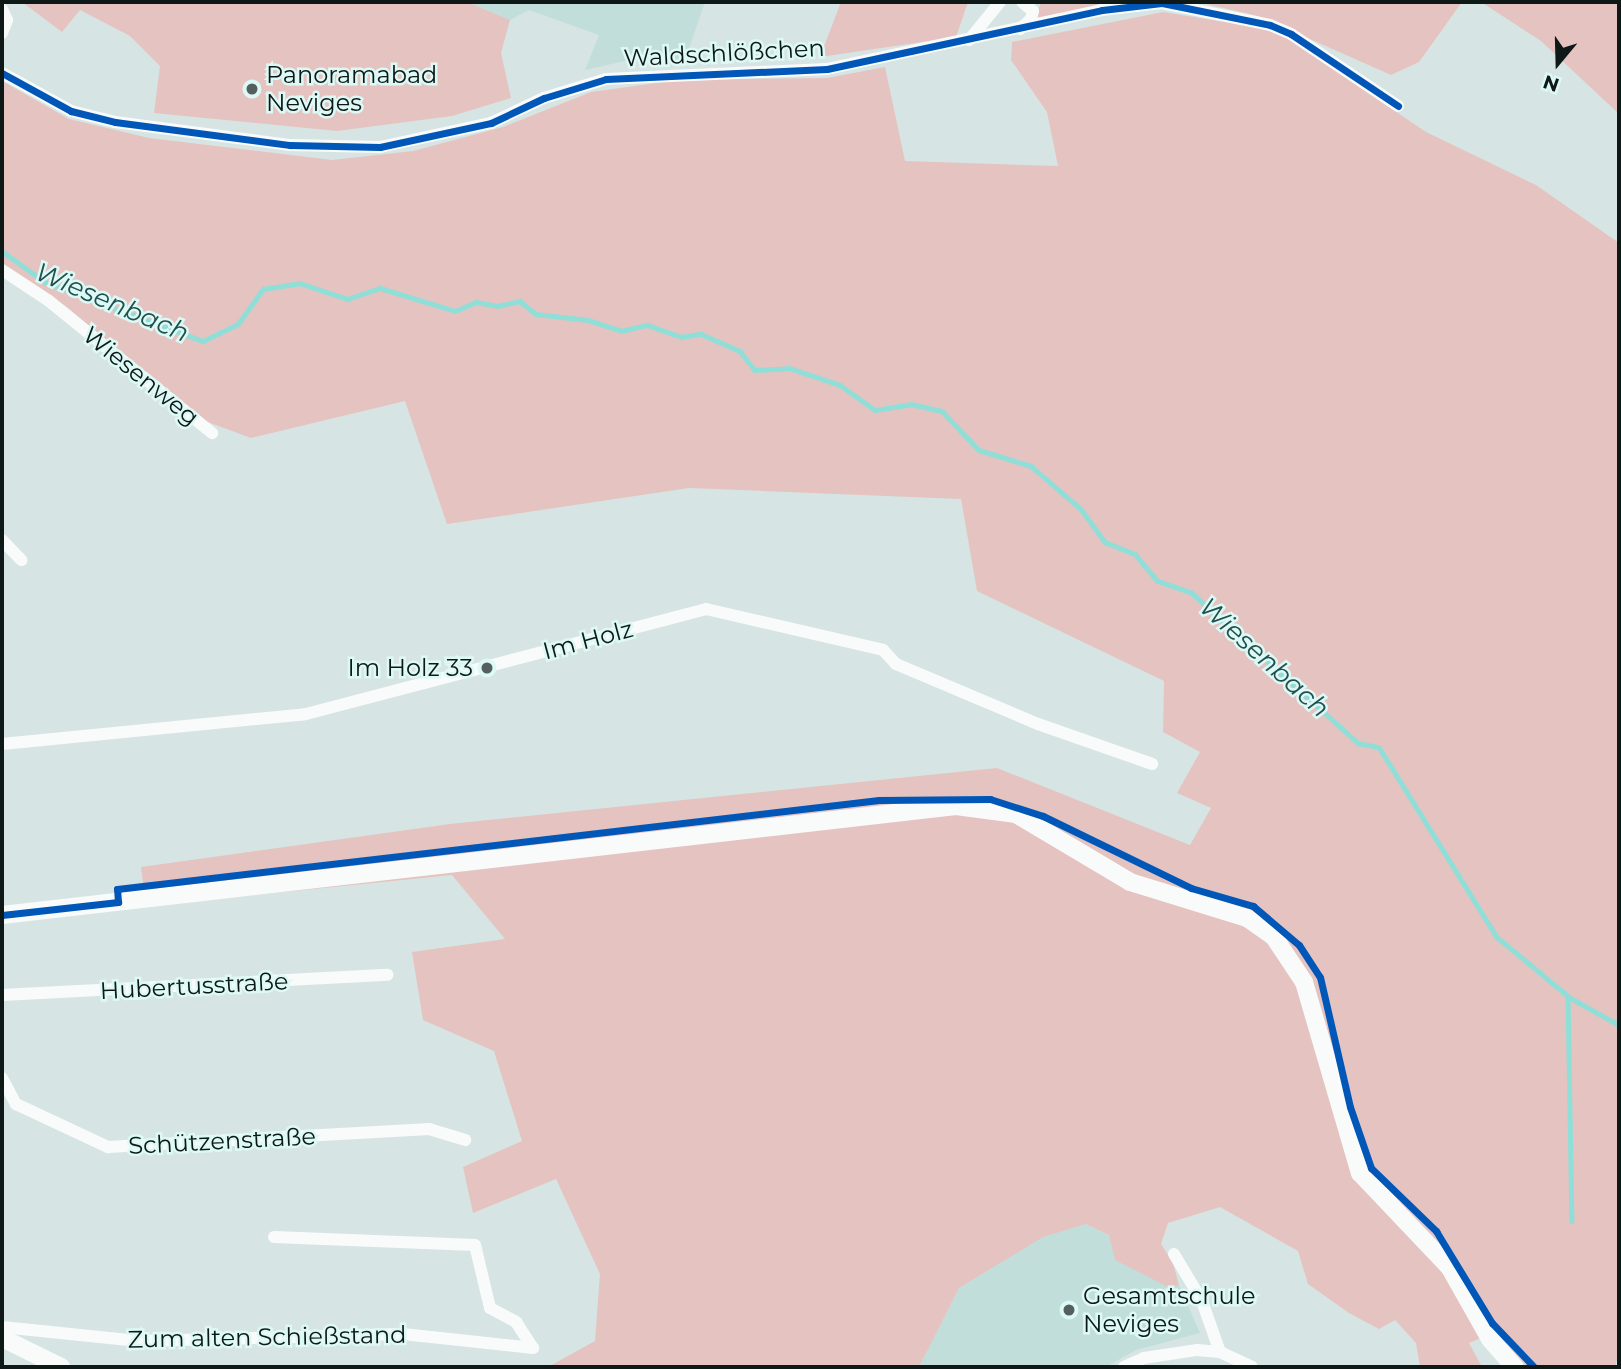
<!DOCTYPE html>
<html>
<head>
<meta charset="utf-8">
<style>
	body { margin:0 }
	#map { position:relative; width:1621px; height:1369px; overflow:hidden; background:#d6e5e3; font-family:Montserrat,sans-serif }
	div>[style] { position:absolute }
	.built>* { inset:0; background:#c2dedb }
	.green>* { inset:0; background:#e5c3c0 }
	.stream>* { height:4.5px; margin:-2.25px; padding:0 2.25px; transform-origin:2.25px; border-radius:2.25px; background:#8fdfd8 }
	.street>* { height:12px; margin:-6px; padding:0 6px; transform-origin:6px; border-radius:6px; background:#f9fbfb }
	.secondary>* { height:18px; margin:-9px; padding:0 9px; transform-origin:9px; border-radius:9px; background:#f9fbfb }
	.cycleway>* { height:7px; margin:-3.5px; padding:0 3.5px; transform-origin:3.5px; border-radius:3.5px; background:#0057b8 }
	.dots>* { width:19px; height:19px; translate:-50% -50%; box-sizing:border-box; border:4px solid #ddf9f6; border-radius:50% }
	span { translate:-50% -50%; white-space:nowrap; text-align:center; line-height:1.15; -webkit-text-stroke:5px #ddf9f6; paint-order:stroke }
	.street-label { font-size:24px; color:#0e1817 }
	.poi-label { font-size:24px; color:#0e1817 }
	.left { translate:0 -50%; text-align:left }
	.right { translate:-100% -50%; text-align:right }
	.water-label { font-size:26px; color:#21514e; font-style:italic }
	.frame { position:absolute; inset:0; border:4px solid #0e1817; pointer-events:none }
	.north { position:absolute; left:1523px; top:28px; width:70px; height:70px; -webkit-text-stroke:5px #ddf9f6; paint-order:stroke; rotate:199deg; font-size:19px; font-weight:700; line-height:28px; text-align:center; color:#0e1817 }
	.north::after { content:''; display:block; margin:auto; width:24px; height:32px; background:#0e1817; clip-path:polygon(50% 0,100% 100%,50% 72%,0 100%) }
</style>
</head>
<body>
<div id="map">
	<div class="built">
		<i style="clip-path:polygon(467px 2px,705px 2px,684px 63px,625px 61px,585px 70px,599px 35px,529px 10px,510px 20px)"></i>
		<i style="clip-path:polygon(1086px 1224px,1109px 1235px,1170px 1288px,1179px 1285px,1200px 1333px,1136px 1350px,1106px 1367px,919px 1367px,959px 1288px,1043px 1236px)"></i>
	</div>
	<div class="green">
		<i style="clip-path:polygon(22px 2px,467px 2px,510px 20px,501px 53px,511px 98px,452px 116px,337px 131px,154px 113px,160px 66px,130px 36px,80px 10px,62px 32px)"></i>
		<i style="clip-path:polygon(841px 2px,968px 2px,956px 37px,820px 57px)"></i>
		<i style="clip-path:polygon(1041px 2px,1108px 2px,1035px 20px)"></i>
		<i style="clip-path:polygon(1198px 2px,1462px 2px,1419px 62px,1391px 75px,1258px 16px)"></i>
		<i style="clip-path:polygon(1481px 2px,1619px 2px,1619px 114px,1541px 41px)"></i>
		<i style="clip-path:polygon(1163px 12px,1263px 28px,1287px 38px,1426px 132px,1536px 185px,1619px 243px,1619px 1351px,1615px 1367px,1528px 1367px,1495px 1332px,1469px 1343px,1482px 1367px,1420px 1367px,1416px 1343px,1395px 1320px,1379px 1329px,1349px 1313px,1308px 1284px,1298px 1251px,1220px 1207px,1168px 1223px,1161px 1244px,1173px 1263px,1179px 1285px,1170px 1288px,1115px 1260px,1109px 1235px,1086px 1224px,1043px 1237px,959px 1288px,919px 1367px,548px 1367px,595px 1341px,600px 1274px,556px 1179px,473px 1213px,463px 1167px,522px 1141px,494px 1051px,423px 1020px,412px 952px,505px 939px,452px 875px,146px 906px,141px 867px,450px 824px,997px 768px,1190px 845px,1211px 808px,1177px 793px,1200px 752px,1163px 732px,1164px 681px,977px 591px,961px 499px,689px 488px,447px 524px,405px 401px,251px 438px,197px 418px,67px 307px,2px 264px,2px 81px,69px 119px,149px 138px,332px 160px,413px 151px,503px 127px,591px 92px,678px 80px,827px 78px,885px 67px,905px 161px,1058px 166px,1047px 112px,1011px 60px,1012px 42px)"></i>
	</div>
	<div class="stream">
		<i style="left:2px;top:251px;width:53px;rotate:35.8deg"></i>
		<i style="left:45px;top:282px;width:169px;rotate:20.5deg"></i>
		<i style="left:203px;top:341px;width:39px;rotate:-26deg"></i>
		<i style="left:238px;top:324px;width:43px;rotate:-54.5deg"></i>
		<i style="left:263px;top:289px;width:36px;rotate:-9deg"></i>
		<i style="left:299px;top:283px;width:52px;rotate:18.1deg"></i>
		<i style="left:348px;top:299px;width:34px;rotate:-19deg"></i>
		<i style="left:380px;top:288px;width:78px;rotate:17deg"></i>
		<i style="left:455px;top:311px;width:23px;rotate:-23deg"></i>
		<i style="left:476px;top:302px;width:22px;rotate:10deg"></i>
		<i style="left:498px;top:306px;width:23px;rotate:-13deg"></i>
		<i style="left:520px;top:301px;width:21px;rotate:39deg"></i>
		<i style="left:536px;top:314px;width:52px;rotate:6.6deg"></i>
		<i style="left:588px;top:320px;width:35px;rotate:18deg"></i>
		<i style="left:621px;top:331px;width:27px;rotate:-13deg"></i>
		<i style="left:647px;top:325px;width:36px;rotate:19deg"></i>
		<i style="left:681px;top:337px;width:20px;rotate:-9deg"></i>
		<i style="left:701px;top:334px;width:43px;rotate:23.6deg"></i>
		<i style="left:740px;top:351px;width:24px;rotate:52deg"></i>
		<i style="left:755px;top:370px;width:34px;rotate:-3deg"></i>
		<i style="left:789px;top:368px;width:54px;rotate:18.4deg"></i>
		<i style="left:840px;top:385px;width:43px;rotate:35.5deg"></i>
		<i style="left:875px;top:410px;width:36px;rotate:-9deg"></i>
		<i style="left:911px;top:404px;width:32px;rotate:13deg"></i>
		<i style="left:942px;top:411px;width:54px;rotate:46.5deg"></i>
		<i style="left:979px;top:450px;width:54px;rotate:17.1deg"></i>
		<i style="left:1031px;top:466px;width:66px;rotate:40.7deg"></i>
		<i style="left:1081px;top:509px;width:41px;rotate:54deg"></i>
		<i style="left:1105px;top:542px;width:32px;rotate:22deg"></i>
		<i style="left:1135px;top:554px;width:35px;rotate:50deg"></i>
		<i style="left:1158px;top:581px;width:36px;rotate:19deg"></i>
		<i style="left:1192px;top:593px;width:224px;rotate:42.1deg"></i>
		<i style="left:1358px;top:743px;width:21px;rotate:11deg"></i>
		<i style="left:1379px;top:747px;width:224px;rotate:58.2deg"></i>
		<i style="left:1497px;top:937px;width:92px;rotate:39.7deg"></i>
		<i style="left:1568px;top:996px;width:225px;rotate:89deg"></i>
		<i style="left:1569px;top:997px;width:57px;rotate:29.2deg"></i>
	</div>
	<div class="street">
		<i style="left:2px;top:9px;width:12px;rotate:66deg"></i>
		<i style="left:7px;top:20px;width:14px;rotate:111deg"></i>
		<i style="left:1020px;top:29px;width:15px;rotate:-42deg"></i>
		<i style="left:1031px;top:19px;width:8px;rotate:-76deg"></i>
		<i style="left:1033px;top:11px;width:14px;rotate:-141deg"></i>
		<i style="left:969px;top:40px;width:49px;rotate:-50.8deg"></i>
		<i style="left:2px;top:73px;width:79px;rotate:28.8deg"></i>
		<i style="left:71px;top:111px;width:45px;rotate:14deg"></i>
		<i style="left:115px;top:122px;width:177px;rotate:7.5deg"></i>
		<i style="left:290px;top:145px;width:90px;rotate:1.3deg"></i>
		<i style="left:380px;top:147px;width:114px;rotate:-12.2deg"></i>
		<i style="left:491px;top:123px;width:59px;rotate:-25.3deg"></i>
		<i style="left:544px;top:98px;width:65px;rotate:-17deg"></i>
		<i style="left:606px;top:79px;width:221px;rotate:-2.6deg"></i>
		<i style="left:827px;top:69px;width:281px;rotate:-12.1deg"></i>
		<i style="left:1102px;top:10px;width:60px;rotate:-6.7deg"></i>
		<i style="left:1162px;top:3px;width:110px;rotate:11.5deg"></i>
		<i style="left:1270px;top:25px;width:23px;rotate:23deg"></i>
		<i style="left:1291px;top:34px;width:129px;rotate:33.9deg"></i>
		<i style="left:2px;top:270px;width:56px;rotate:33.4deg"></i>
		<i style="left:49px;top:301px;width:210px;rotate:39deg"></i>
		<i style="left:2px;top:540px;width:28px;rotate:46deg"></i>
		<i style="left:2px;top:744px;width:305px;rotate:-5.6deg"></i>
		<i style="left:306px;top:714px;width:414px;rotate:-14.7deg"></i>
		<i style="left:706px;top:609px;width:182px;rotate:13deg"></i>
		<i style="left:883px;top:650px;width:19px;rotate:47deg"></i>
		<i style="left:896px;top:664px;width:154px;rotate:22.9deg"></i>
		<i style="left:1038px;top:724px;width:121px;rotate:19.3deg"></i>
		<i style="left:2px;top:995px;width:386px;rotate:-3deg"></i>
		<i style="left:2px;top:1078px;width:30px;rotate:62deg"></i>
		<i style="left:16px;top:1104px;width:102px;rotate:25.1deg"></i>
		<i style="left:108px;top:1147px;width:322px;rotate:-3.2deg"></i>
		<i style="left:429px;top:1129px;width:38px;rotate:17deg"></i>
		<i style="left:274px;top:1237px;width:201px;rotate:2.3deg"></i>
		<i style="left:475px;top:1245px;width:65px;rotate:76.6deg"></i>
		<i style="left:490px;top:1308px;width:30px;rotate:28deg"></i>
		<i style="left:516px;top:1322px;width:31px;rotate:57deg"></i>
		<i style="left:1174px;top:1254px;width:55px;rotate:59.2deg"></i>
		<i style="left:1202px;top:1301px;width:54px;rotate:70.6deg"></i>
		<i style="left:2px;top:1327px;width:137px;rotate:5.9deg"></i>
		<i style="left:138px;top:1341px;width:265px;rotate:-1.5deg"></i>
		<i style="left:403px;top:1334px;width:131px;rotate:6.1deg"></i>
		<i style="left:1124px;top:1367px;width:22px;rotate:-24deg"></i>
		<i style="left:1144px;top:1358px;width:54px;rotate:-8.6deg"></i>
		<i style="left:1197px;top:1350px;width:23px;rotate:5deg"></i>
		<i style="left:1220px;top:1352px;width:35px;rotate:25deg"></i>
	</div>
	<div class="secondary">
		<i style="left:2px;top:915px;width:960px;rotate:-6.52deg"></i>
		<i style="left:956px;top:806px;width:61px;rotate:7.6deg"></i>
		<i style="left:1016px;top:814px;width:133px;rotate:30.8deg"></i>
		<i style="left:1130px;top:882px;width:122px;rotate:17.1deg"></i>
		<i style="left:1247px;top:918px;width:33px;rotate:35deg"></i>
		<i style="left:1274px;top:937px;width:54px;rotate:56.3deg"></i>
		<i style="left:1304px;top:982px;width:199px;rotate:73.7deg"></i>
		<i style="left:1360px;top:1173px;width:131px;rotate:46.5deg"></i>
		<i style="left:1450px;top:1268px;width:81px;rotate:60.6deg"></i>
		<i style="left:1490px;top:1339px;width:37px;rotate:49deg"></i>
		<i style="left:2px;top:1338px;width:66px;rotate:26.2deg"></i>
	</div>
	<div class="cycleway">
		<i style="left:2px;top:73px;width:79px;rotate:28.8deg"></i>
		<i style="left:71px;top:111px;width:45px;rotate:14deg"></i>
		<i style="left:115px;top:122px;width:177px;rotate:7.5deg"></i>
		<i style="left:290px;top:145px;width:90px;rotate:1.3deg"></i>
		<i style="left:380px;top:147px;width:114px;rotate:-12.2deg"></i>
		<i style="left:491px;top:123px;width:59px;rotate:-25.3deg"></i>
		<i style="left:544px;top:98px;width:65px;rotate:-17deg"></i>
		<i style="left:606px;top:79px;width:221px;rotate:-2.6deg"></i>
		<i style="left:827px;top:69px;width:281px;rotate:-12.1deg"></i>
		<i style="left:1102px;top:10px;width:60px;rotate:-6.7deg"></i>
		<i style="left:1162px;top:3px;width:110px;rotate:11.5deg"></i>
		<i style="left:1270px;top:25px;width:23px;rotate:23deg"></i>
		<i style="left:1291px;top:34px;width:129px;rotate:33.9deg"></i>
		<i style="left:2px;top:915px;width:117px;rotate:-6.4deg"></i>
		<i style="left:118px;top:902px;width:13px;rotate:-94deg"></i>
		<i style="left:117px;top:889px;width:767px;rotate:-6.66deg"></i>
		<i style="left:879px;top:800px;width:111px;rotate:-0.5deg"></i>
		<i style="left:990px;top:799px;width:56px;rotate:17.8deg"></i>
		<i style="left:1043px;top:816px;width:165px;rotate:25.9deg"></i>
		<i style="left:1191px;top:888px;width:65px;rotate:16.2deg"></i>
		<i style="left:1253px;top:906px;width:60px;rotate:40.3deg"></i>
		<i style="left:1299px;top:945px;width:38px;rotate:57deg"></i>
		<i style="left:1320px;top:977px;width:133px;rotate:77deg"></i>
		<i style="left:1350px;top:1107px;width:65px;rotate:71deg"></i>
		<i style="left:1371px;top:1168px;width:91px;rotate:44.1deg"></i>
		<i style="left:1436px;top:1231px;width:108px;rotate:58.7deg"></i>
		<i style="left:1492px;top:1323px;width:61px;rotate:46.3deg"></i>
	</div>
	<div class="dots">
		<i style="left:252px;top:89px;background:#54605e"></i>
		<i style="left:487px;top:668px;background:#54605e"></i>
		<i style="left:1069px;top:1310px;background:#54605e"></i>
	</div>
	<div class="street-label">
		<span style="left:724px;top:53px;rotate:-3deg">Waldschlößchen</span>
		<span style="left:141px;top:376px;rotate:39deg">Wiesenweg</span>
		<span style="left:588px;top:640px;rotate:-15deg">Im Holz</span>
		<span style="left:194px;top:986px;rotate:-3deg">Hubertusstraße</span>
		<span style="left:222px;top:1141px;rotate:-3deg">Schützenstraße</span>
		<span style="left:267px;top:1337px;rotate:-1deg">Zum alten Schießstand</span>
	</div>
	<div class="poi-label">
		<span class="left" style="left:266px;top:89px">Panoramabad<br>Neviges</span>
		<span class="right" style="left:473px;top:668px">Im Holz 33</span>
		<span class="left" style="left:1083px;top:1310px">Gesamtschule<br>Neviges</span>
	</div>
	<div class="water-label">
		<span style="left:112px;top:303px;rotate:23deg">Wiesenbach</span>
		<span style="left:1264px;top:658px;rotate:42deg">Wiesenbach</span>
	</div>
	<div class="frame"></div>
	<div class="north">N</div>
</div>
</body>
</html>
